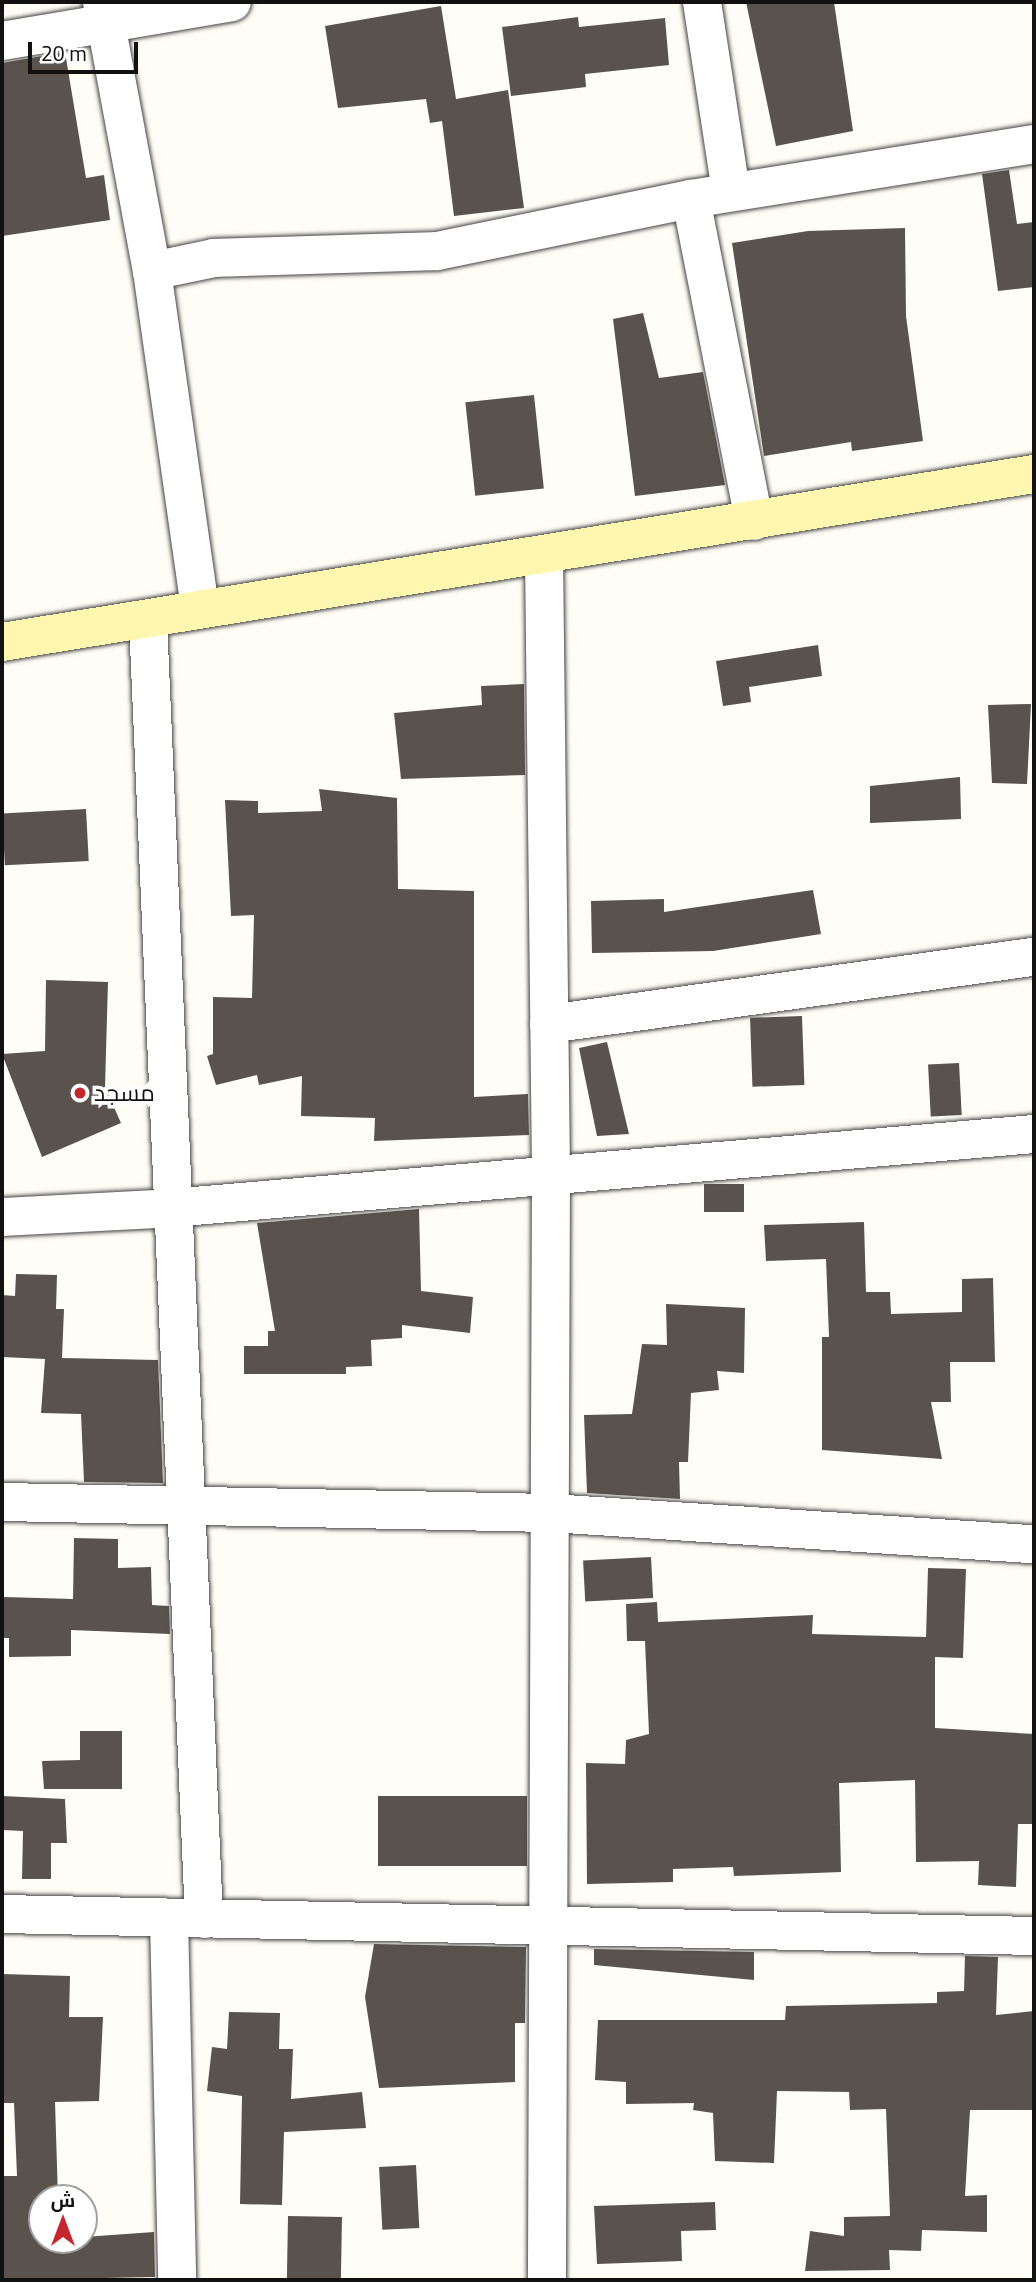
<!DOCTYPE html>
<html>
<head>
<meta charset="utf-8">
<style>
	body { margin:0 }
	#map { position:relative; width:1036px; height:2282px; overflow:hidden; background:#fffdf5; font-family:Georgia,Cairo,serif }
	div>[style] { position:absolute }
	.building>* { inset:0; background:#5a524d; transform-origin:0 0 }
	.roads { filter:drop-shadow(0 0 2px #444) drop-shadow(0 0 2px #444) }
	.street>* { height:38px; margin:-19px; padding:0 19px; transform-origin:19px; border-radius:19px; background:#fff }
	.secondary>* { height:38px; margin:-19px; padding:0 19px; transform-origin:19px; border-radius:19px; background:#fff6b0 }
	.dots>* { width:19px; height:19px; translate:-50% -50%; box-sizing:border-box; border:4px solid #fff; border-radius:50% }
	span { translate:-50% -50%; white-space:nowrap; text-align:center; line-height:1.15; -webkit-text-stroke:7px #fff; paint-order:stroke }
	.poi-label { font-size:23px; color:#111 }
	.left { translate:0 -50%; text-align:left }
	.frame { position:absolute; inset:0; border:4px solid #111; pointer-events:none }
	.north { position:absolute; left:28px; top:2184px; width:70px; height:70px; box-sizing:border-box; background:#fff; border:2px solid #a0a0a0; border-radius:50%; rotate:0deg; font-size:19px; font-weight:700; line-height:28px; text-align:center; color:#111 }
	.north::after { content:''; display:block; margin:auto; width:24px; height:32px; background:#c4262e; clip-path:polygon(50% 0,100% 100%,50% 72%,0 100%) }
	.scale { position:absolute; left:28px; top:42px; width:110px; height:32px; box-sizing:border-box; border:4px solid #111; border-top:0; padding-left:9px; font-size:21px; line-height:24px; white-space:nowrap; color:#111; -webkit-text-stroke:5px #fff; paint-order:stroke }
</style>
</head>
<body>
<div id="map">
	<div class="building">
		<i style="clip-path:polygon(746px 2px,834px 2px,853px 131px,776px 146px)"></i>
		<i style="clip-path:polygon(441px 6px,456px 99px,508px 90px,524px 208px,454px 216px,442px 121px,430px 123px,426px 99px,338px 108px,325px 26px)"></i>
		<i style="clip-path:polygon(578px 17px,579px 27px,665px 18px,669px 65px,585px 74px,586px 87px,511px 96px,502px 27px)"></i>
		<i style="clip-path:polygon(65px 52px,86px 178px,104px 175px,110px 220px,2px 236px,2px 63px)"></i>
		<i style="clip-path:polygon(1009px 170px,1017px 224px,1034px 222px,1034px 287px,998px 291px,982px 174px)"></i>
		<i style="clip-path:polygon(905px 228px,906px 316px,923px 441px,852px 451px,851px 442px,764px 456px,732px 243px,808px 231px)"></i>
		<i style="clip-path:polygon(643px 313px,659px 378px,703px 372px,725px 485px,635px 496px,613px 319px)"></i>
		<i style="left:534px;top:395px;width:94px;height:69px;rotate:84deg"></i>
		<i style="clip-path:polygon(818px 645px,822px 676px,749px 687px,751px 702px,723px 706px,716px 661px)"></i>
		<i style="clip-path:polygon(524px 684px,525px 775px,401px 779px,394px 713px,482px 705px,481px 686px)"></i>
		<i style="clip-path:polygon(1031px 704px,1027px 784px,992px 783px,988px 705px)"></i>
		<i style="clip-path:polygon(960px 777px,961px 819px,870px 823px,870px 786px)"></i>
		<i style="clip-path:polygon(319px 789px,397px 798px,398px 889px,474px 891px,474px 1097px,528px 1094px,529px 1135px,374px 1141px,375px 1118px,301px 1116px,302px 1076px,259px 1085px,257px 1075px,216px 1085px,207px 1056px,213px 1054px,213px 997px,252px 998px,254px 915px,231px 916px,225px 800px,258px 801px,258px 813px,322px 811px)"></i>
		<i style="left:86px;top:809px;width:52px;height:84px;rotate:87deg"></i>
		<i style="clip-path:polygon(813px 890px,821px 934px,713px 951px,592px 953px,591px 901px,664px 899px,664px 912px)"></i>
		<i style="clip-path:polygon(46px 980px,108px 982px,105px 1087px,121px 1123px,42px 1157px,2px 1054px,45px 1051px)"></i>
		<i style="left:802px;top:1016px;width:69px;height:52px;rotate:88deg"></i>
		<i style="clip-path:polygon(607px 1042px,629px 1134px,597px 1136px,579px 1048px)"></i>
		<i style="left:959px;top:1063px;width:52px;height:31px;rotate:87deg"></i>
		<i style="left:704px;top:1184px;width:40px;height:28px"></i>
		<i style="clip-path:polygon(419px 1209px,421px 1291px,473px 1297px,470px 1333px,402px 1325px,402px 1338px,371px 1340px,372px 1366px,346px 1367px,346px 1374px,244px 1374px,244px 1346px,268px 1346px,268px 1331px,275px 1331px,257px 1223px)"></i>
		<i style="clip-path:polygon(864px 1222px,866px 1292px,890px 1292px,891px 1314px,962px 1312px,962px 1279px,993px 1278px,995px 1362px,950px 1362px,951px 1402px,931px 1402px,942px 1459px,822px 1450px,822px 1337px,829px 1337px,826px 1259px,766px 1261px,764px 1225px)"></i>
		<i style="clip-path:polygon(16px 1274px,57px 1275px,56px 1309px,64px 1309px,62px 1358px,158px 1360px,163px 1483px,84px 1482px,81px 1414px,41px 1413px,45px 1359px,2px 1357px,2px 1295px,15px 1296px)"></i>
		<i style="clip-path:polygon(666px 1304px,745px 1308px,744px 1373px,717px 1371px,719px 1390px,691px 1393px,688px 1462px,679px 1462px,680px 1499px,587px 1493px,584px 1415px,632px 1414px,642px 1344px,667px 1345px)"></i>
		<i style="clip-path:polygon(74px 1538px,118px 1539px,118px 1568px,151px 1567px,152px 1605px,169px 1606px,170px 1634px,71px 1630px,71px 1656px,9px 1657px,9px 1638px,2px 1638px,4px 1597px,73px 1599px)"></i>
		<i style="left:651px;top:1557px;width:41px;height:68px;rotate:87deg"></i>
		<i style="clip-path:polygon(928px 1568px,966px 1569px,963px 1658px,935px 1657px,935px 1728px,1034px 1734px,1034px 1824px,1018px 1824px,1016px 1887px,978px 1885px,979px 1861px,916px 1862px,915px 1780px,839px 1783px,841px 1872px,734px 1876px,733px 1867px,673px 1869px,673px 1882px,587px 1884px,586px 1763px,625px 1764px,626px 1740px,649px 1734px,645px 1641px,627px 1641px,626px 1604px,657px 1602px,658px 1622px,813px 1615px,812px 1634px,926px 1637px)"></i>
		<i style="clip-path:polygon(80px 1731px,122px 1731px,122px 1789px,44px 1789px,42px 1761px,80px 1760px)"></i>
		<i style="clip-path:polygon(2px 1796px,65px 1799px,67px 1843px,51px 1843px,51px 1879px,22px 1879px,23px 1831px,2px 1830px)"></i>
		<i style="left:378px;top:1796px;width:149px;height:70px"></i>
		<i style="clip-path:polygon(374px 1944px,526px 1947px,525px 2023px,515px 2023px,515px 2082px,379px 2088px,365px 1997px)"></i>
		<i style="clip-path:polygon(594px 1949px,754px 1952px,754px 1980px,594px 1965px)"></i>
		<i style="clip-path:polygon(965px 1956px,998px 1957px,996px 2015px,1034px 2011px,1034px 2110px,970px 2110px,965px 2196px,987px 2195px,987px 2232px,922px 2230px,921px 2251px,889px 2250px,890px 2270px,805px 2271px,810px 2231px,844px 2236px,844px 2217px,890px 2216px,886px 2109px,850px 2110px,849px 2092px,777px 2091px,774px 2163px,715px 2161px,713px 2113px,693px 2110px,694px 2103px,626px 2104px,626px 2082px,595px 2080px,598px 2020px,785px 2020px,786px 2006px,937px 2003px,937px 1992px,964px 1991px)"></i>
		<i style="clip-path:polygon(2px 1974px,70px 1976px,69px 2017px,103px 2017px,99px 2101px,55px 2102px,58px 2198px,42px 2198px,42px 2240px,154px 2232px,155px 2277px,2px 2280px,2px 2176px,17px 2176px,14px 2103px,2px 2103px)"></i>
		<i style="clip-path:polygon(229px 2012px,280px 2013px,279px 2049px,293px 2049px,291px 2099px,362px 2092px,366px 2128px,284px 2132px,282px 2205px,240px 2204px,242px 2096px,207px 2091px,212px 2047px,227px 2049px)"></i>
		<i style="left:416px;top:2165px;width:63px;height:37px;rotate:87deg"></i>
		<i style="clip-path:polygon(715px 2202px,716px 2230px,681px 2231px,682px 2261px,597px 2264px,594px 2206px)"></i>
		<i style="left:288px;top:2216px;width:54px;height:64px;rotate:1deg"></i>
	</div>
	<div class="roads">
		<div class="street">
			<i style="left:102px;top:2px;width:274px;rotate:79.5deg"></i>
			<i style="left:152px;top:271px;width:339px;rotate:81.9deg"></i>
			<i style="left:702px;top:2px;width:192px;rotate:81.3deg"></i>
			<i style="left:2px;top:41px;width:233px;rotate:-9.6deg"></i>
			<i style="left:691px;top:199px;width:328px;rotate:78.9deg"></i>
			<i style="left:152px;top:271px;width:63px;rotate:-11.8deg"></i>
			<i style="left:214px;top:258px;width:223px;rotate:-1.8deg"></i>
			<i style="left:437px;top:251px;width:259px;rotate:-11.6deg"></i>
			<i style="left:691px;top:199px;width:347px;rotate:-9.1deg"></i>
			<i style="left:544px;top:555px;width:618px;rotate:89.35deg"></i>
			<i style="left:551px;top:1173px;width:1107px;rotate:90.21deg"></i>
			<i style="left:148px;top:620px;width:1300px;rotate:87.53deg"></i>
			<i style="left:549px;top:1024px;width:490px;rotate:-7.9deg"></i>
			<i style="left:2px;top:1217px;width:169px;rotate:-3deg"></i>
			<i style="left:171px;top:1208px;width:866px;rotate:-4.9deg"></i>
			<i style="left:2px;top:1502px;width:548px;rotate:1.15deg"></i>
			<i style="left:550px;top:1513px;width:485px;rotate:3.7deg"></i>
			<i style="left:2px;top:1914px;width:1032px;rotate:1.22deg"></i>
			<i style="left:169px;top:1918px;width:362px;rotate:88.7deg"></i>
		</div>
		<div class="secondary">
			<i style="left:2px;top:642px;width:1046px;rotate:-9.25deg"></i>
		</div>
	</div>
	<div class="dots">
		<i style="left:80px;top:1093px;background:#c4262e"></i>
	</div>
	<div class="poi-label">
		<span class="left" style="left:94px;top:1093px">مسجد</span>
	</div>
	<div class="frame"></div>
	<div class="north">ش</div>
	<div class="scale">20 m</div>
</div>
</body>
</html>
